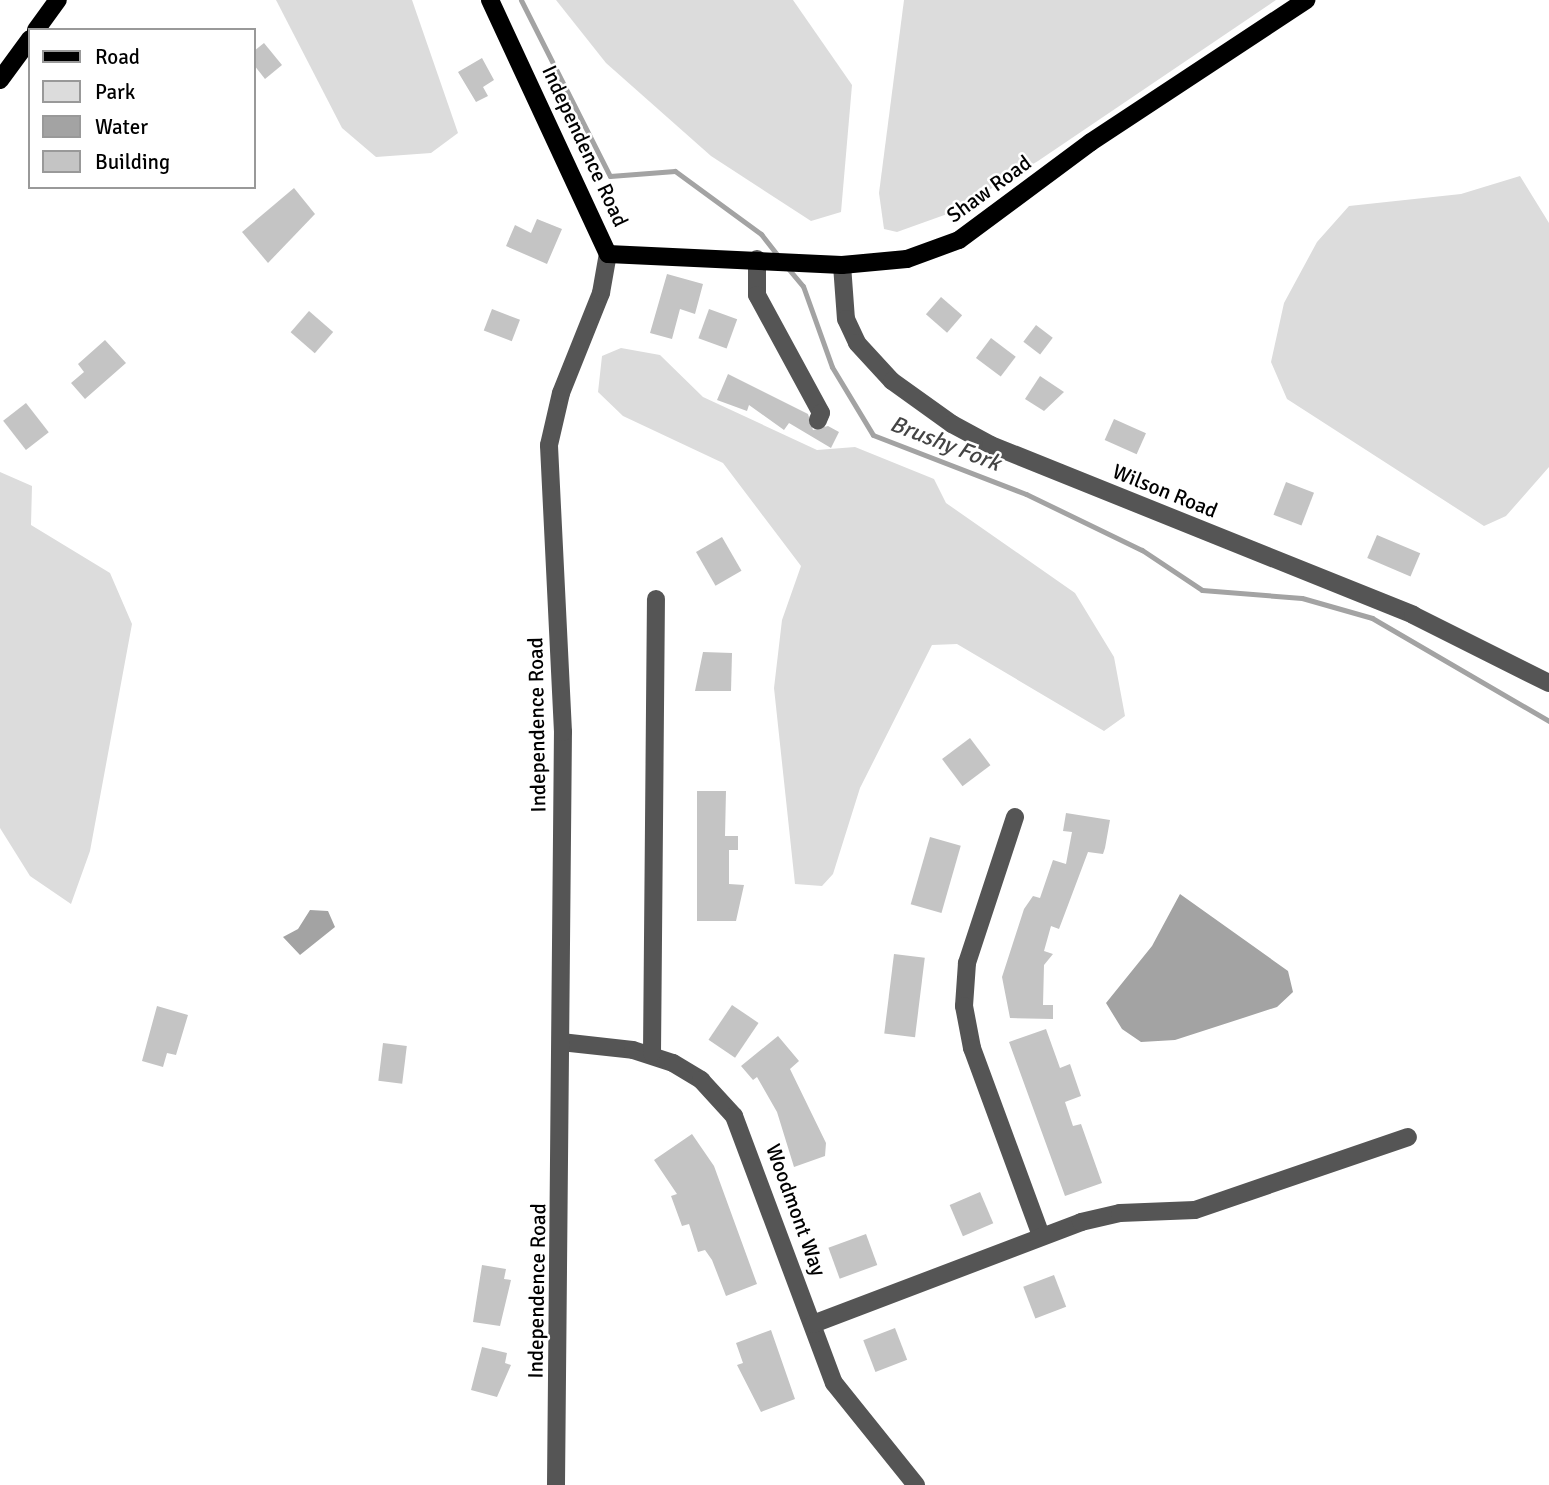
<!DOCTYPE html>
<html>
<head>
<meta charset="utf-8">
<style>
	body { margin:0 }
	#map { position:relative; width:1549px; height:1485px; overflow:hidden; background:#fff; font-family:Signika,sans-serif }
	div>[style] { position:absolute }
	.green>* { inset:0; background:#dcdcdc }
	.water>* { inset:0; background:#a3a3a3 }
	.stream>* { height:5px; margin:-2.5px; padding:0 2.5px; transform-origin:2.5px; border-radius:2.5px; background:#a3a3a3 }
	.building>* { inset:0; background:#c4c4c4; transform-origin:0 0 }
	.minor>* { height:18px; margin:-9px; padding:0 9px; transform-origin:9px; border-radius:9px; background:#555 }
	.major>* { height:18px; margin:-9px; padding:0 9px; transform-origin:9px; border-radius:9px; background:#000 }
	span { translate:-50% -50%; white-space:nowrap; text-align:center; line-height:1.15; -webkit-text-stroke:5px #fff; paint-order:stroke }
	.street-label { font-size:21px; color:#000 }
	.water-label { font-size:23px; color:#444; font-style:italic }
	.legend { position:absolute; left:28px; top:28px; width:228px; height:161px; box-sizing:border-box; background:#fff; border:2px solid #999; margin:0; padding:9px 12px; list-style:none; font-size:21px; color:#000 }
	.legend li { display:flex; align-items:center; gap:14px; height:35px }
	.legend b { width:35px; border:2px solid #999 }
</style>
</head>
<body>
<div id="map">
	<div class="green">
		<i style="clip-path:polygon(276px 0,412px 0,458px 133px,431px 153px,376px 157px,342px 128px)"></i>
		<i style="clip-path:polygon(556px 0,793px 0,852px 85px,841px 212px,811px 221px,711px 156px,606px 63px)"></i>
		<i style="clip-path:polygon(904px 0,1276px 0,1038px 161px,950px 213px,897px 232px,884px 229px,879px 193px)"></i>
		<i style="clip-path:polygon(1520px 176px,1549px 223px,1549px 467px,1506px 516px,1484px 526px,1287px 399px,1271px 362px,1284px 303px,1317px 242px,1349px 206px,1461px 194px)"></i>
		<i style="clip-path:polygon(621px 348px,660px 355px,703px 397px,817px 450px,855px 447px,934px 479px,946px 503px,1075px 593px,1114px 657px,1125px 716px,1104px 731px,957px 644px,932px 645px,860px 788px,833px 874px,822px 886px,795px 884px,774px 688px,782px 620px,801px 566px,723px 463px,623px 416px,598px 392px,602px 356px)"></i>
		<i style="clip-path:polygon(0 472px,32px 486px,31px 525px,110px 573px,132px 624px,90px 851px,71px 904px,30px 876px,0 828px)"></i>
	</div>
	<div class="water">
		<i style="clip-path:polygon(1180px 894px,1288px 971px,1293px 992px,1277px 1007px,1175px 1040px,1141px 1042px,1122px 1029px,1106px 1003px,1152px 946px)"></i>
		<i style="clip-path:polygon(310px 910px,328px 911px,335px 927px,300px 955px,283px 937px,298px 929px)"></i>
	</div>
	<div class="stream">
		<i style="left:521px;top:0;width:197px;rotate:63.2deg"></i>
		<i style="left:610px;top:176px;width:65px;rotate:-4.4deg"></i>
		<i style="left:675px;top:171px;width:107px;rotate:36.2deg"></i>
		<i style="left:761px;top:234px;width:31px;rotate:52deg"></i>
		<i style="left:786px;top:266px;width:26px;rotate:50deg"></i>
		<i style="left:803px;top:286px;width:86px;rotate:70.3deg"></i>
		<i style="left:832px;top:367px;width:79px;rotate:58.9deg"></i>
		<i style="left:873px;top:435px;width:164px;rotate:21.1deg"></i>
		<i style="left:1026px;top:494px;width:129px;rotate:25.8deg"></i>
		<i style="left:1142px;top:550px;width:72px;rotate:33.7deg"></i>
		<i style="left:1202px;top:590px;width:100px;rotate:4.6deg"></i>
		<i style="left:1302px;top:598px;width:73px;rotate:15.9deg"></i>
		<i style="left:1372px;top:618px;width:205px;rotate:30.2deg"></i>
	</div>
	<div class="building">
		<i style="clip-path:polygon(264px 43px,282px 65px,265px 79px,254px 65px,254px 51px)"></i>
		<i style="clip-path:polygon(482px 58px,494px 80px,483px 87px,488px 96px,476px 102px,458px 72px)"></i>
		<i style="clip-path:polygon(294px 188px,315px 214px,268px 263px,242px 232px)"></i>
		<i style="clip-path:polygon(537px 219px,562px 229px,547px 264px,506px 246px,515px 225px,531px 233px)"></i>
		<i style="clip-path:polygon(667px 274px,703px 284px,695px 314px,680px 309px,672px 339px,650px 333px)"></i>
		<i style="left:941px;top:297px;width:28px;height:23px;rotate:41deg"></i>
		<i style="left:492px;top:309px;width:30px;height:23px;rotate:21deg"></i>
		<i style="left:709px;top:309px;width:30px;height:31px;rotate:20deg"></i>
		<i style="left:309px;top:311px;width:32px;height:28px;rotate:41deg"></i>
		<i style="left:1036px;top:325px;width:21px;height:21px;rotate:37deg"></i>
		<i style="left:991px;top:338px;width:31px;height:25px;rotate:37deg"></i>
		<i style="clip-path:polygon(105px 340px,126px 363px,85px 399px,71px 383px,84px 372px,78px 364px)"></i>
		<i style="clip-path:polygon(728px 374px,808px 414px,813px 430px,828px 426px,839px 432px,831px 448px,789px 423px,784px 430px,749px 405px,747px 411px,717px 400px)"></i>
		<i style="clip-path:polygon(1040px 376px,1064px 392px,1044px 411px,1025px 399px)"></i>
		<i style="left:26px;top:403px;width:37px;height:29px;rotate:52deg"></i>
		<i style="left:1114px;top:419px;width:35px;height:23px;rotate:24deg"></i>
		<i style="left:1286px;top:482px;width:30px;height:35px;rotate:21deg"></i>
		<i style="left:1377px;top:535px;width:47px;height:25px;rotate:23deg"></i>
		<i style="left:722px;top:537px;width:39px;height:30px;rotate:60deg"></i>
		<i style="clip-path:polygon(703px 652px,732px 653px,731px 691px,695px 691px)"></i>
		<i style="left:970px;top:738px;width:34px;height:35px;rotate:53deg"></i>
		<i style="clip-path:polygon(697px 791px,726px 791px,725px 836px,738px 836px,738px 850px,729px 850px,729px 884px,744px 885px,736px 921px,697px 921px)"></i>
		<i style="clip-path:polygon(1066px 813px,1110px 820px,1105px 848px,1103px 854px,1088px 852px,1059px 929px,1051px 926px,1044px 951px,1053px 954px,1044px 965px,1043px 1005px,1053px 1005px,1053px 1019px,1010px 1018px,1002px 977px,1024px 909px,1033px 896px,1040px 898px,1053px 860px,1066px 864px,1072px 832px,1063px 831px)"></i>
		<i style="left:930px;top:837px;width:32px;height:70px;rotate:16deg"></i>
		<i style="left:894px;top:954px;width:31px;height:80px;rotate:7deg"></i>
		<i style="left:732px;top:1005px;width:32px;height:42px;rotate:34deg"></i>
		<i style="clip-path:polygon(157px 1006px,188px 1015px,176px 1055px,167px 1053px,163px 1067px,142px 1061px)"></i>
		<i style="clip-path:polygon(1046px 1029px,1060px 1068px,1070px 1064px,1081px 1096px,1065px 1102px,1073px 1126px,1081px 1124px,1102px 1183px,1065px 1196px,1009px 1042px)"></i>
		<i style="clip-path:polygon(778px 1036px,799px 1061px,790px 1069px,826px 1143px,825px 1156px,794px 1167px,777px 1112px,757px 1077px,753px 1080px,741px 1066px)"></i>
		<i style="left:383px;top:1043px;width:24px;height:38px;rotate:7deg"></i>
		<i style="clip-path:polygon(692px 1134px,714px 1166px,757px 1284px,726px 1296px,712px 1260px,705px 1250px,698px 1252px,689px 1224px,682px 1226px,671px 1196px,677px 1194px,654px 1160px)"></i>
		<i style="left:980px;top:1192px;width:34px;height:33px;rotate:67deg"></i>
		<i style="left:866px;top:1234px;width:33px;height:40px;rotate:70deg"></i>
		<i style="clip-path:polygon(482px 1265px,506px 1269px,504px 1279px,511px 1280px,500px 1326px,473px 1322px)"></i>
		<i style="left:1054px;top:1275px;width:34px;height:33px;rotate:69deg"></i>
		<i style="left:895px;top:1328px;width:34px;height:34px;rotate:69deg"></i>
		<i style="clip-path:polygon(771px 1330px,795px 1399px,761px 1412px,737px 1365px,743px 1363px,736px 1343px)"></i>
		<i style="clip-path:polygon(482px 1347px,507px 1353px,505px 1363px,511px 1365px,497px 1397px,471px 1390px)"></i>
	</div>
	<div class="minor">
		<i style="left:757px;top:259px;width:36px;rotate:90deg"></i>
		<i style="left:757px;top:295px;width:134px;rotate:61.5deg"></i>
		<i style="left:821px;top:413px;width:8px;rotate:113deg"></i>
		<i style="left:842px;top:265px;width:54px;rotate:85.8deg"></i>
		<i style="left:846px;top:319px;width:26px;rotate:65deg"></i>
		<i style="left:857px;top:343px;width:52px;rotate:47.4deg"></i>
		<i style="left:892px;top:381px;width:74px;rotate:35.6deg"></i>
		<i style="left:952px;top:424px;width:44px;rotate:28.3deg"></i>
		<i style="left:991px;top:445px;width:455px;rotate:21.9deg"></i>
		<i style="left:1413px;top:615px;width:152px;rotate:26.6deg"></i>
		<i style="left:1015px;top:817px;width:154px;rotate:108.2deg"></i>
		<i style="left:967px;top:963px;width:43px;rotate:94deg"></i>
		<i style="left:964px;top:1006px;width:43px;rotate:79.2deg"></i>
		<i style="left:972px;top:1048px;width:200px;rotate:69.8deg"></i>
		<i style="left:561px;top:1042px;width:72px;rotate:6.3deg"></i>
		<i style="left:633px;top:1050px;width:42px;rotate:18deg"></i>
		<i style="left:673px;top:1063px;width:33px;rotate:31deg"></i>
		<i style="left:701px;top:1080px;width:49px;rotate:47.5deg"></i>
		<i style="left:734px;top:1116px;width:285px;rotate:69.5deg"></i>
		<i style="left:834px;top:1383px;width:131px;rotate:51.2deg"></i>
		<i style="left:652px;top:1053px;width:454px;rotate:-89.5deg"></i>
		<i style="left:813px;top:1324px;width:287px;rotate:-20.8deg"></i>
		<i style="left:1081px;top:1222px;width:40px;rotate:-13deg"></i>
		<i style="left:1120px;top:1213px;width:75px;rotate:-2.3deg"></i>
		<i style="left:1195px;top:1210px;width:225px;rotate:-18.9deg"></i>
		<i style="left:556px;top:1485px;width:753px;rotate:-89.47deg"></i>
		<i style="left:563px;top:732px;width:287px;rotate:-92.8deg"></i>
		<i style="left:549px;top:445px;width:53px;rotate:-77deg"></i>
		<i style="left:561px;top:393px;width:108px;rotate:-68.2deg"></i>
		<i style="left:601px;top:293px;width:40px;rotate:-80deg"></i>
	</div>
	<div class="major">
		<i style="left:490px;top:0;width:280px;rotate:65.1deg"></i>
		<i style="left:608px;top:254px;width:234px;rotate:2.7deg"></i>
		<i style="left:842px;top:265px;width:65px;rotate:-5.3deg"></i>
		<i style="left:907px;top:259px;width:55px;rotate:-20.1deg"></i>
		<i style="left:959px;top:240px;width:164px;rotate:-36.6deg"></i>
		<i style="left:1091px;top:142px;width:258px;rotate:-33.4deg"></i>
		<i style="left:36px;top:30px;width:37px;rotate:-54deg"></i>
		<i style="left:0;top:80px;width:51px;rotate:-53.8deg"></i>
	</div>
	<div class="street-label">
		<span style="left:585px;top:146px;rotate:65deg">Independence Road</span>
		<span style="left:989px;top:189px;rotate:-36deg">Shaw Road</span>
		<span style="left:1165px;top:491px;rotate:22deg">Wilson Road</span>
		<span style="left:537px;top:725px;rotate:-91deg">Independence Road</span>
		<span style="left:796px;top:1210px;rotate:70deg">Woodmont Way</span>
		<span style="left:537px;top:1291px;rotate:-89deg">Independence Road</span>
	</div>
	<div class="water-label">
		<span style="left:945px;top:444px;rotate:21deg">Brushy Fork</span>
	</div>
	<ul class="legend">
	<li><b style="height:9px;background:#000"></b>Road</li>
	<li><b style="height:19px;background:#dcdcdc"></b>Park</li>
	<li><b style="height:19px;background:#a3a3a3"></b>Water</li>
	<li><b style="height:19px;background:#c4c4c4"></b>Building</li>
	</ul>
</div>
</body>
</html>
